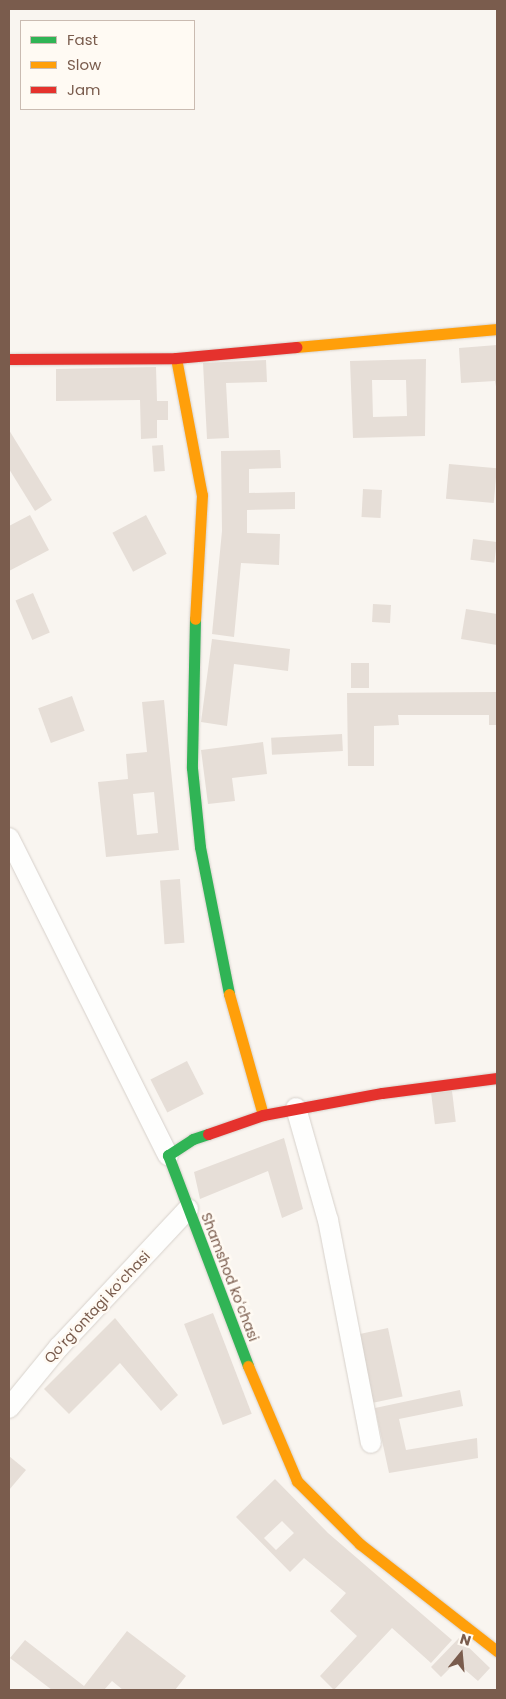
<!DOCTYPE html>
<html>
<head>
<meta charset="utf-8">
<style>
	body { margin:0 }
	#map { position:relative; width:506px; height:1699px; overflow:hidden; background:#f9f5f0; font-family:Poppins,sans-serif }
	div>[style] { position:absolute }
	.building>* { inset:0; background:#e6ded7; transform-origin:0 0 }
	.roads { filter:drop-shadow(0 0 1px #d7d1cb) drop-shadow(0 0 1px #d7d1cb) }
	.street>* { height:20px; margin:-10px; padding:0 10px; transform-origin:10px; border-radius:10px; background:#fefefd }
	.fast>* { height:11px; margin:-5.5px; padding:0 5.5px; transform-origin:5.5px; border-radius:5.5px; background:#30b455 }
	.slow>* { height:11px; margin:-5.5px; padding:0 5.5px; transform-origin:5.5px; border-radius:5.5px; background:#ff9f0a }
	.jam>* { height:11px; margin:-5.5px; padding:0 5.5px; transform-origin:5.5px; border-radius:5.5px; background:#e5322d }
	span { translate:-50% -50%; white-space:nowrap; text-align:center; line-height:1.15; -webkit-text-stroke:5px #fffaf3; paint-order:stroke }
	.street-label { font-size:14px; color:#7a5c4d }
	.frame { position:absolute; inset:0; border:10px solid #7a5c4d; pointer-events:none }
	.legend { position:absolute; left:20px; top:20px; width:175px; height:90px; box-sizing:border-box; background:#fffaf3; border:1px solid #cabbb1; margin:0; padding:6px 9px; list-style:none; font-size:15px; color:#7a5c4d }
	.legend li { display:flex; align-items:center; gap:10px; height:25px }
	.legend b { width:25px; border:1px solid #cabbb1 }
	.north { position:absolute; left:436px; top:1629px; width:50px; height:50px; -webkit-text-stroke:4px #fffaf3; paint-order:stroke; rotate:17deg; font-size:14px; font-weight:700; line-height:20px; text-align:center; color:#7a5c4d }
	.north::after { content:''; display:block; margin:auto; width:18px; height:22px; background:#7a5c4d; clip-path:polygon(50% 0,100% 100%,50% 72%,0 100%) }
</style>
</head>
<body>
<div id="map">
	<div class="building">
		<i style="clip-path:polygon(497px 345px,497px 392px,495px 381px,461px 383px,459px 348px)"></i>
		<i style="clip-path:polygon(evenodd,426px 359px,425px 436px,353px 438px,350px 361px,426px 359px,372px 380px,406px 380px,407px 416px,373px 417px,372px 380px)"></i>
		<i style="clip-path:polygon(266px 360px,267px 382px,226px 383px,229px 438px,207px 439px,203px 363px)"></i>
		<i style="clip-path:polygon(156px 367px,157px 401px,168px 401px,168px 420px,157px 420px,157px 438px,141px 439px,140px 400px,56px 401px,56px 369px)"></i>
		<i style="clip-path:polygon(9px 430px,52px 500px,35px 511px,9px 469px)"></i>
		<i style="left:163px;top:445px;width:26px;height:11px;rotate:86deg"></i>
		<i style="clip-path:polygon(280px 450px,281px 468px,249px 469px,249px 493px,295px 492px,295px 509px,247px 510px,247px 533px,280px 534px,279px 565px,241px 563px,234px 637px,212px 634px,222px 531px,221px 451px)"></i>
		<i style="left:449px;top:464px;width:48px;height:35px;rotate:5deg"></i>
		<i style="left:363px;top:489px;width:19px;height:28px;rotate:3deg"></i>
		<i style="clip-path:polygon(30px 515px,49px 550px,9px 571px,9px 526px)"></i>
		<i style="left:146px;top:515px;width:44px;height:38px;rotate:62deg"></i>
		<i style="left:473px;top:539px;width:24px;height:21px;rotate:7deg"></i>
		<i style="left:33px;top:593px;width:43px;height:19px;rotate:67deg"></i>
		<i style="left:373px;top:604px;width:18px;height:18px;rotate:3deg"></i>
		<i style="clip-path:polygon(466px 609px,497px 614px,497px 645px,461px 639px)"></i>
		<i style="clip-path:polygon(212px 639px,290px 649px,288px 671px,234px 664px,227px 726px,201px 722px)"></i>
		<i style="left:351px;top:663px;width:18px;height:25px"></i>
		<i style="clip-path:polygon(497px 692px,497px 725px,489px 725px,489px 715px,398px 715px,399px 725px,374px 726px,374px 766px,348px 766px,347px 693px)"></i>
		<i style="left:72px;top:696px;width:37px;height:36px;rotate:70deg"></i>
		<i style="clip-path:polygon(evenodd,164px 700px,179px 850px,106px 857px,98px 782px,128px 779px,126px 754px,147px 752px,142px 702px,164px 700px,154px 792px,158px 833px,137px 835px,133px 794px,154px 792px)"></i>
		<i style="left:342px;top:734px;width:17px;height:71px;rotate:87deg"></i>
		<i style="clip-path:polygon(263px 742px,267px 774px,232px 778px,235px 801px,208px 804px,201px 750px)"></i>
		<i style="left:180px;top:879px;width:64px;height:20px;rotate:86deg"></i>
		<i style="left:187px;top:1061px;width:37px;height:41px;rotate:63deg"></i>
		<i style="left:452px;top:1091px;width:31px;height:21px;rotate:83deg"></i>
		<i style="clip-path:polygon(284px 1138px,303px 1209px,282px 1218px,268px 1171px,200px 1199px,194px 1172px)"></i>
		<i style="left:213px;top:1313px;width:108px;height:31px;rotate:69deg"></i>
		<i style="clip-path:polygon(115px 1318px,178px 1395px,161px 1411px,120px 1363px,69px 1414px,44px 1389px)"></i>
		<i style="left:388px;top:1328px;width:70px;height:30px;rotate:78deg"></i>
		<i style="clip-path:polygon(460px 1390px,463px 1406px,399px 1419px,406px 1450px,477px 1438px,478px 1458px,389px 1473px,375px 1408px)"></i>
		<i style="clip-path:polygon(9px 1456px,26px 1470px,9px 1490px)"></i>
		<i style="clip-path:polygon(evenodd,275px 1479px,328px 1533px,452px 1640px,431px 1663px,392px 1628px,334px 1690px,320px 1676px,357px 1636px,330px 1611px,346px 1593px,304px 1558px,290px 1572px,236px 1517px,275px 1479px,282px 1521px,294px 1533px,276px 1550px,264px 1538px,282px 1521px)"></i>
		<i style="clip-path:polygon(127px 1631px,186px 1676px,175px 1690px,123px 1690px,112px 1681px,104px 1690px,52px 1690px,10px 1658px,25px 1640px,84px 1686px)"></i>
		<i style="clip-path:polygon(459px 1638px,490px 1668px,478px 1681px,456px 1662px,441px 1677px,431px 1667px)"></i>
	</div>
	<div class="roads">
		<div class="street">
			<i style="left:9px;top:838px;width:355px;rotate:63.4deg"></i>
			<i style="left:296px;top:1108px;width:116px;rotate:74.1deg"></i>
			<i style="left:328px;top:1220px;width:227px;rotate:79.1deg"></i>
			<i style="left:9px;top:1408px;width:79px;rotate:-50.7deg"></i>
			<i style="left:59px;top:1347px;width:189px;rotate:-46.9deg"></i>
		</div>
		<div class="fast">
			<i style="left:195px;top:619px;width:149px;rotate:91.2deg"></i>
			<i style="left:192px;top:768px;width:79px;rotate:84.2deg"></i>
			<i style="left:200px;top:847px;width:150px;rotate:78.8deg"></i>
			<i style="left:208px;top:1134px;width:16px;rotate:162deg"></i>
			<i style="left:193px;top:1139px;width:30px;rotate:147deg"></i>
			<i style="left:168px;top:1155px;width:226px;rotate:69.2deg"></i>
		</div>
		<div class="slow">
			<i style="left:296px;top:347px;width:202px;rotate:-5.1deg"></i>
			<i style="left:176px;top:358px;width:139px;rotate:79.3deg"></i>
			<i style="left:202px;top:495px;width:124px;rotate:93.2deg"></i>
			<i style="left:229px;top:994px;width:126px;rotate:74.3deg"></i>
			<i style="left:248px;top:1366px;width:125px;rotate:66.9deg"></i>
			<i style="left:297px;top:1481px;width:89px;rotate:45deg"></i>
			<i style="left:360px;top:1544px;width:174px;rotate:38deg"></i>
		</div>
		<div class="jam">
			<i style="left:9px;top:359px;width:167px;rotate:-0.3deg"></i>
			<i style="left:176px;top:358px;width:121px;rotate:-5.2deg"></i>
			<i style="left:208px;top:1134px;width:58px;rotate:-19.1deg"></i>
			<i style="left:263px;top:1115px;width:121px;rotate:-10.5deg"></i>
			<i style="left:382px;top:1093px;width:116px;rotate:-7.4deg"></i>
		</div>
	</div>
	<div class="street-label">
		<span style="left:230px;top:1277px;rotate:69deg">Shamshod koʻchasi</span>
		<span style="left:97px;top:1307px;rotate:-47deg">Qoʻrgʻontagi koʻchasi</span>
	</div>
	<div class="frame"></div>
	<ul class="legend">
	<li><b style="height:6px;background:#30b455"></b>Fast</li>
	<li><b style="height:6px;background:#ff9f0a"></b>Slow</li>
	<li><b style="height:6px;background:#e5322d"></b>Jam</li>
	</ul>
	<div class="north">N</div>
</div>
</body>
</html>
